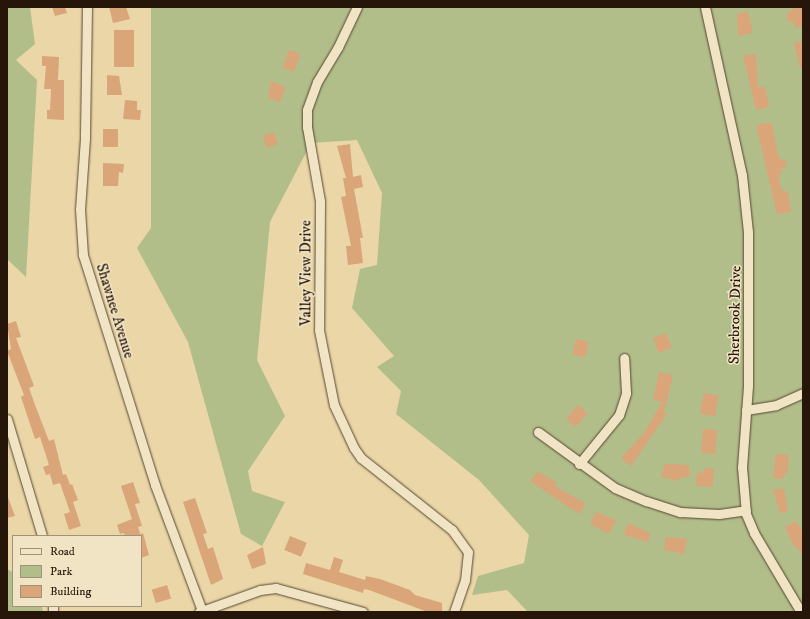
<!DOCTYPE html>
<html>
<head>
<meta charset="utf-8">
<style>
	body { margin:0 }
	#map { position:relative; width:810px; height:619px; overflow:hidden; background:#ead6a6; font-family:"IM FELL DW Pica",serif }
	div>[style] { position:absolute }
	.green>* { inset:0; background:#b2be8a }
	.building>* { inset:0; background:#daa579; transform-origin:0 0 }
	.roads { filter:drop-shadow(0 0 1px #564630) drop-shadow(0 0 1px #564630) }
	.street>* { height:9px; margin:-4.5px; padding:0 4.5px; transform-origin:4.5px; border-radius:4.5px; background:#f1e4c5 }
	span { translate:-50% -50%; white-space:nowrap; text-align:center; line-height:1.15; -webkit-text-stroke:3px #f1e4c5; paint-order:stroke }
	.street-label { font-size:15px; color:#251609 }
	.frame { position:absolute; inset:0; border:8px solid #251609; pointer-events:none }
	.legend { position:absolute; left:12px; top:535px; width:130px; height:72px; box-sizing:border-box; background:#f1e4c5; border:1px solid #9f927a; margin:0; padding:5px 7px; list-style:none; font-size:12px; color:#251609 }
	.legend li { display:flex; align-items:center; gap:8px; height:20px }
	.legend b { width:20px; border:1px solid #9f927a }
</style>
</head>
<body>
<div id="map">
	<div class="green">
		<i style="clip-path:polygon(7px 7px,30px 7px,35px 44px,16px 60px,37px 80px,26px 277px,7px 259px)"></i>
		<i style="clip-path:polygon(151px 7px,803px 7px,803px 612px,528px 612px,507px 590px,472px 595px,478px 576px,524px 563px,529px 535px,479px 480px,396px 414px,401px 391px,377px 367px,394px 356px,352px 308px,360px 269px,377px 265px,382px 193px,357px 140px,311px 143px,270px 222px,257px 360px,285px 416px,248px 471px,252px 491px,285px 502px,262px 546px,241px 534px,188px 342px,137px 248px,151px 228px)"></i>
		<i style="clip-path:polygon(7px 569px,13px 572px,13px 606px,42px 606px,43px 612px,7px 612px)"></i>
	</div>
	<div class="building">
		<i style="clip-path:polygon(52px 7px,65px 7px,67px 13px,55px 16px)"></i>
		<i style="clip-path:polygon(109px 7px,126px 7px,130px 19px,113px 23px)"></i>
		<i style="clip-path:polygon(794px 7px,803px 7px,803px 26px,795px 28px,793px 21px,788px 22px,787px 14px)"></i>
		<i style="clip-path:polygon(748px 11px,753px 33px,738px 36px,737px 14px)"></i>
		<i style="left:114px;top:30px;width:20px;height:37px"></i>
		<i style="clip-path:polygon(803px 41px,803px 68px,800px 68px,794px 43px)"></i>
		<i style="left:289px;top:50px;width:12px;height:19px;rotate:20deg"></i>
		<i style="clip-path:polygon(756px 54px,758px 87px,765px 86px,769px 107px,756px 110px,743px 56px)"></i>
		<i style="clip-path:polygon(42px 56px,59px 57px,58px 80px,64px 80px,64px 120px,47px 119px,47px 110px,50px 110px,51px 89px,44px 89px,46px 66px,42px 66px)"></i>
		<i style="clip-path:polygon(107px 75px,119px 76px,122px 95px,107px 95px)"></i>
		<i style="clip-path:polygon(271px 81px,286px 87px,280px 102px,268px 98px)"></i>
		<i style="clip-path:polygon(125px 100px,137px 101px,137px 110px,141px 110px,140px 120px,123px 119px)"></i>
		<i style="clip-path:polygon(766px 123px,772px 123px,778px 155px,781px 160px,785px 159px,787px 167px,781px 168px,782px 174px,778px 175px,782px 191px,788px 191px,791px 212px,777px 214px,756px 125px)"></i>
		<i style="left:103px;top:129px;width:15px;height:18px"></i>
		<i style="left:274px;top:132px;width:13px;height:12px;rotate:72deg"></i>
		<i style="clip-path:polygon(350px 144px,353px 177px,361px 175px,363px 187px,354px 189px,363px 238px,360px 238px,363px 263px,348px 265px,346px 246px,351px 246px,341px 197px,346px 196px,343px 178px,346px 178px,337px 146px)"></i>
		<i style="clip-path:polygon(103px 163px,124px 164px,123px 173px,119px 172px,118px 186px,103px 186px)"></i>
		<i style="clip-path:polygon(16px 321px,21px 337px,16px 338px,34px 386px,29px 388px,35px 405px,49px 441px,54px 439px,63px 475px,66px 474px,70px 485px,72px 484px,78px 500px,73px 502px,81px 526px,69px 530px,64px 514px,70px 512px,60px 483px,53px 485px,50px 474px,46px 475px,43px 467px,49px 465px,40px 437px,35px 439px,21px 397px,24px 395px,7px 351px,11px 349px,7px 324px)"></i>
		<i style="left:666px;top:333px;width:16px;height:14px;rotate:68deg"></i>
		<i style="left:576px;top:339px;width:13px;height:16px;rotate:13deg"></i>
		<i style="clip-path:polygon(659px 372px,673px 375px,664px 412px,667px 414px,631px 466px,621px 458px,644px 433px,662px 402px,653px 400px)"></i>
		<i style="left:704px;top:393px;width:15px;height:21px;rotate:11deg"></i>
		<i style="left:578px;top:405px;width:13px;height:18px;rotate:42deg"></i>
		<i style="left:703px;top:429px;width:14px;height:24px;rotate:4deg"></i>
		<i style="clip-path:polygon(776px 454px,789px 455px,787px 474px,784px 473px,783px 479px,773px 478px)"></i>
		<i style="clip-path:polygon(665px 464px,689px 465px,690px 477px,679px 478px,678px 481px,661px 477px)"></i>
		<i style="clip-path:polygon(704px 468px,714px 469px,713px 487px,696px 486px,697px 472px,704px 473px)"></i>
		<i style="clip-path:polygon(538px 471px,557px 483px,555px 486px,586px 504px,579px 514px,530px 481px)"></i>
		<i style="clip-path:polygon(133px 482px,140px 503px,135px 504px,142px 526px,138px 527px,141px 536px,125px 536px,124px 533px,120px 534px,117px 525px,132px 519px,121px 486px)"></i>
		<i style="clip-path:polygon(784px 488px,788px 511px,780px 513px,773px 490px)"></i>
		<i style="clip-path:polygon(7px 495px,15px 516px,7px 518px)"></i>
		<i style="clip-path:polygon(195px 498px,207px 533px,203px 534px,208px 549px,213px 547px,223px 579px,211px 585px,183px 502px)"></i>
		<i style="clip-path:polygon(596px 512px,616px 520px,609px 534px,590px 524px)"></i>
		<i style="clip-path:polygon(796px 521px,803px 532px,803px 556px,796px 546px,794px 547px,785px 527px)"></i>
		<i style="clip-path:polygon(628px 523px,650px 533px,648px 542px,624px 535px)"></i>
		<i style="clip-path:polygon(143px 533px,149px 555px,141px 558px,141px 534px)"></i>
		<i style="left:290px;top:536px;width:18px;height:15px;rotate:22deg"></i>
		<i style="clip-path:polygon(666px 537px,687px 539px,684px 554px,664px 550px)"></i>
		<i style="clip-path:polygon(263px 547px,266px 564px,252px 569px,247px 555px)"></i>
		<i style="clip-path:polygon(334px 557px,343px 560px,339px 572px,365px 580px,366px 576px,380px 579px,410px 590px,415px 595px,442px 603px,442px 612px,425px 611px,369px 590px,364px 589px,363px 593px,303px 574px,306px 563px,330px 570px)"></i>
		<i style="left:167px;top:585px;width:14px;height:16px;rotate:73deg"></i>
	</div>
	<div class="roads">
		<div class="street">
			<i style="left:87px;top:7px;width:131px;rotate:90.9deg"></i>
			<i style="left:85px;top:138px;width:71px;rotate:94deg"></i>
			<i style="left:80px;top:209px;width:46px;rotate:86.3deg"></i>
			<i style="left:83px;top:255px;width:241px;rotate:72.6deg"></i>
			<i style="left:155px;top:485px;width:134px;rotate:69.5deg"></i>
			<i style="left:357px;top:7px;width:44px;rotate:115.4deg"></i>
			<i style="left:338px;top:47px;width:41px;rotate:121deg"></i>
			<i style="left:317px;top:82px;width:30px;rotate:110deg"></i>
			<i style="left:307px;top:110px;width:17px;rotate:90deg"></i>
			<i style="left:307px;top:127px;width:75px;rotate:80deg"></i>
			<i style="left:320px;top:201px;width:129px;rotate:90.4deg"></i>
			<i style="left:319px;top:330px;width:76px;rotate:78.7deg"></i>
			<i style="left:334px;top:405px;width:47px;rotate:65.1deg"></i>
			<i style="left:354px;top:448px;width:12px;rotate:55deg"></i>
			<i style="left:361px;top:458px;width:116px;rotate:38.4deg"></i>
			<i style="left:452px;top:530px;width:27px;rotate:54deg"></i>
			<i style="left:468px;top:552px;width:28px;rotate:96deg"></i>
			<i style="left:465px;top:580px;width:34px;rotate:109deg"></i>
			<i style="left:705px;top:7px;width:172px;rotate:77.6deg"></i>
			<i style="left:742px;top:175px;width:57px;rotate:84deg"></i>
			<i style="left:748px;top:232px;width:154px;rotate:90deg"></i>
			<i style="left:748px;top:386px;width:81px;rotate:94.2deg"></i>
			<i style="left:742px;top:467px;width:47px;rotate:85.1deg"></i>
			<i style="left:746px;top:514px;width:21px;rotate:67deg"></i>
			<i style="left:754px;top:533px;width:92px;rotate:59.3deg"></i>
			<i style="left:746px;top:410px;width:30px;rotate:-9deg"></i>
			<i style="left:776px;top:405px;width:30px;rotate:-24deg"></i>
			<i style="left:7px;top:419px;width:122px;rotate:73.3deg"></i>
			<i style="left:538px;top:432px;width:95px;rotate:36deg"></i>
			<i style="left:615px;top:488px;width:34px;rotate:23deg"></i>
			<i style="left:646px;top:501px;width:36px;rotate:18deg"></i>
			<i style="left:680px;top:512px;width:39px;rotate:3deg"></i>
			<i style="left:719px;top:514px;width:27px;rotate:-8deg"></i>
			<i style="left:579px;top:464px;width:63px;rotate:-50.8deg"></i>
			<i style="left:619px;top:415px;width:23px;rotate:-72deg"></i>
			<i style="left:626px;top:393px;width:35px;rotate:-93deg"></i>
			<i style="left:53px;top:606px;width:6px;rotate:90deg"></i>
			<i style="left:199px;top:612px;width:65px;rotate:-19.8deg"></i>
			<i style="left:260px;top:590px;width:16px;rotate:-7deg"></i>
			<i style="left:276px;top:588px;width:90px;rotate:15.4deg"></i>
		</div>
	</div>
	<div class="street-label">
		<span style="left:306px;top:273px;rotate:-90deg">Valley View Drive</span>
		<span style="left:115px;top:311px;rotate:73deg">Shawnee Avenue</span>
		<span style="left:735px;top:315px;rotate:-89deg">Sherbrook Drive</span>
	</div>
	<div class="frame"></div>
	<ul class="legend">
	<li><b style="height:5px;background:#f1e4c5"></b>Road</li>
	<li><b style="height:11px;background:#b2be8a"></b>Park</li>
	<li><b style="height:11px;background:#daa579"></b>Building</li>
	</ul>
</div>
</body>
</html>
